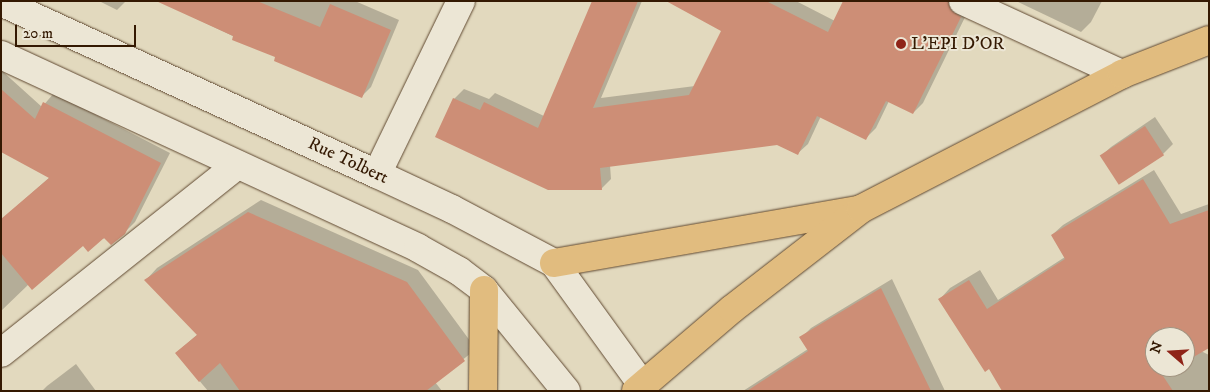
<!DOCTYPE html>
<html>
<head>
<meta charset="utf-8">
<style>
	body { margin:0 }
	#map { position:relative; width:1210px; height:392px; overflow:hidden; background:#e2d9be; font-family:"IM FELL DW Pica",serif }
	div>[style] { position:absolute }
	.shadow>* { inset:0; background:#0003 }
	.building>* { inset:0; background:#cd8e76; transform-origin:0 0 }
	.roads { filter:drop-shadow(0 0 1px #604931) drop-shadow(0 0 1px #604931) }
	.minor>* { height:28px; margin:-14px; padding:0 14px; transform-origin:14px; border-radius:14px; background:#ece6d5 }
	.major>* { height:28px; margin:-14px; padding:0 14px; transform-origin:14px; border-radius:14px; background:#e1bc7f }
	.dots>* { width:14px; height:14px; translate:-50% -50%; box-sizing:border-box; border:2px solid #ece6d5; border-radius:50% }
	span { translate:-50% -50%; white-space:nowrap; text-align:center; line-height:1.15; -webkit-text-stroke:4px #ece6d5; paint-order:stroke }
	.poi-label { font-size:18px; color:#341902 }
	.left { translate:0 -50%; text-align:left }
	.street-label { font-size:18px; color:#341902 }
	.frame { position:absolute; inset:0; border:2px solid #341902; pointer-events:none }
	.north { position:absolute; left:1145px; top:327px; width:50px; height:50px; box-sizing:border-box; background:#ece6d5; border:1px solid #a29481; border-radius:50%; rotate:289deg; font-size:14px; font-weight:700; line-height:20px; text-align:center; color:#341902 }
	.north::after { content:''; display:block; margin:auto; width:18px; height:22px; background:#8f2418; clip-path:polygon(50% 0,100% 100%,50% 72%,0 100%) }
	.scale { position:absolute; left:15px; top:25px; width:121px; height:22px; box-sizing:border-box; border:2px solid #341902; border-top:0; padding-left:6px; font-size:15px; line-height:18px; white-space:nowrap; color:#341902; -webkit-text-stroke:4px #ece6d5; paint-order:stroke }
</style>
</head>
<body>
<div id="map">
	<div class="shadow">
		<i style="clip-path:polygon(99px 1px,126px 1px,117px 10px)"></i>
		<i style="clip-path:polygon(159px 1px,355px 1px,399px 20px,371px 87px,361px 97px)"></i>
		<i style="clip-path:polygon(593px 1px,642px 1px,601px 98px,695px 86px,723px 30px,709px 1px,796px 1px,835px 21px,845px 1px,962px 1px,970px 7px,923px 103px,913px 113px,889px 101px,876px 128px,866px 138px,821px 116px,808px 144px,797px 154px,777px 144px,610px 165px,611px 179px,601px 189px,454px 99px,464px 89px,489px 99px,495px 93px,544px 116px)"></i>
		<i style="clip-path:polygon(1016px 1px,1102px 1px,1091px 22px,1081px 32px)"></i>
		<i style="clip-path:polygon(1px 70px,42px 107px,54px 93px,170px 153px,135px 222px,124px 233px,83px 244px,29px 284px,1px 311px,1px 220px,50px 177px,1px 150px)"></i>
		<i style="clip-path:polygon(1155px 117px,1173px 144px,1163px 154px,1101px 156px,1111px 147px)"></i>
		<i style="clip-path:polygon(evenodd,1154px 170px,1181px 214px,1209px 204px,1209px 346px,1201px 351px,1209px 355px,1209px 391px,1004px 391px,990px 367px,940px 299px,950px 288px,980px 270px,998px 300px,1065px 257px,1052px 235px,1063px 225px,1154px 170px,1155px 337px,1185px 337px,1185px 367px,1155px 367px,1155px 337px)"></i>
		<i style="clip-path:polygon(261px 200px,418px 270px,476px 349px,435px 382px,442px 391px,208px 391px,176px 353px,198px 334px,146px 280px,157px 268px)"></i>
		<i style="clip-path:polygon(892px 279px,945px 391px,743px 391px,808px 349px,801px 338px,811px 328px)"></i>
		<i style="clip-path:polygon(76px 364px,96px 391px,42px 391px,47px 386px)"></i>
	</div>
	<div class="building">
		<i style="clip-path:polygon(156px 1px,257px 1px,320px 27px,330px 4px,391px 30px,362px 98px,274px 61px,275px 57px,232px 40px,233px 36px)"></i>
		<i style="clip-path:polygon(592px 1px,638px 1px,593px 108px,689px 95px,721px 31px,666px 1px,766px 1px,828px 32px,843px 1px,948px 1px,951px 10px,961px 17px,913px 114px,886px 101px,866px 140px,817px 116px,798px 155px,777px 145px,600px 168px,602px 190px,548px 190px,435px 137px,453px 98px,480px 110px,484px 102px,538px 128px)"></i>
		<i style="clip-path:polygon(1px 89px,35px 119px,43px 102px,161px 163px,125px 234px,111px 245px,104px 238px,88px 252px,83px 246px,32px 290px,1px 253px,1px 219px,49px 178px,1px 152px)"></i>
		<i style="left:1145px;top:126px;width:35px;height:54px;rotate:57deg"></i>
		<i style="clip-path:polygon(1143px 179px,1170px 224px,1209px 210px,1209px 348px,1185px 362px,1185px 337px,1155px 337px,1155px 367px,1177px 367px,1163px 376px,1173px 391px,1002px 391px,989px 369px,985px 372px,938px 299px,969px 280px,987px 309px,1065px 259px,1051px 235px)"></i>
		<i style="clip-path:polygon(248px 212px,407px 282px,465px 361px,426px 391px,240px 391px,220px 363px,199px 382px,175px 353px,197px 335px,144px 280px)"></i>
		<i style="clip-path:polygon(881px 288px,931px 391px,747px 391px,808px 351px,799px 337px)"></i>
	</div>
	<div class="roads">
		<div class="minor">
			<i style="left:963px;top:1px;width:175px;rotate:24.7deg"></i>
			<i style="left:1px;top:2px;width:413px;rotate:24.6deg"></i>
			<i style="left:377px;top:174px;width:83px;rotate:25deg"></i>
			<i style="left:452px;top:209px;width:115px;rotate:27.9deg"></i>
			<i style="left:554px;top:263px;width:152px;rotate:54.1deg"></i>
			<i style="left:643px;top:386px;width:5px;rotate:90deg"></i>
			<i style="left:1px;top:55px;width:459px;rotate:24.8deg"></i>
			<i style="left:418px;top:248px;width:47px;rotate:29.3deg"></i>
			<i style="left:459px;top:271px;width:31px;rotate:37deg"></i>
			<i style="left:484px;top:290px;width:130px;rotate:50.9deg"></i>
			<i style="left:377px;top:174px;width:192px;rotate:-64.1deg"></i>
			<i style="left:1px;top:353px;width:302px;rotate:-38.5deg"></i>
		</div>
		<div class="major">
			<i style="left:554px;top:263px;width:308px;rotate:-9.9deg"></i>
			<i style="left:483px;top:391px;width:101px;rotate:-89.4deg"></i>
			<i style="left:636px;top:391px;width:126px;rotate:-40.5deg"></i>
			<i style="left:732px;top:309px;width:163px;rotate:-37.8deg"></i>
			<i style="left:861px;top:209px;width:294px;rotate:-27.3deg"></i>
			<i style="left:1122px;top:74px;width:93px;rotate:-21.3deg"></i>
		</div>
	</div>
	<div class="dots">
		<i style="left:901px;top:44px;background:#8f2418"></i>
	</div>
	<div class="poi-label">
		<span class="left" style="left:911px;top:44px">L'EPI D'OR</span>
	</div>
	<div class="street-label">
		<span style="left:348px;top:161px;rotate:25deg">Rue Tolbert</span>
	</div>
	<div class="frame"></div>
	<div class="north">N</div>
	<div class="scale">20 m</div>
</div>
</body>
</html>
